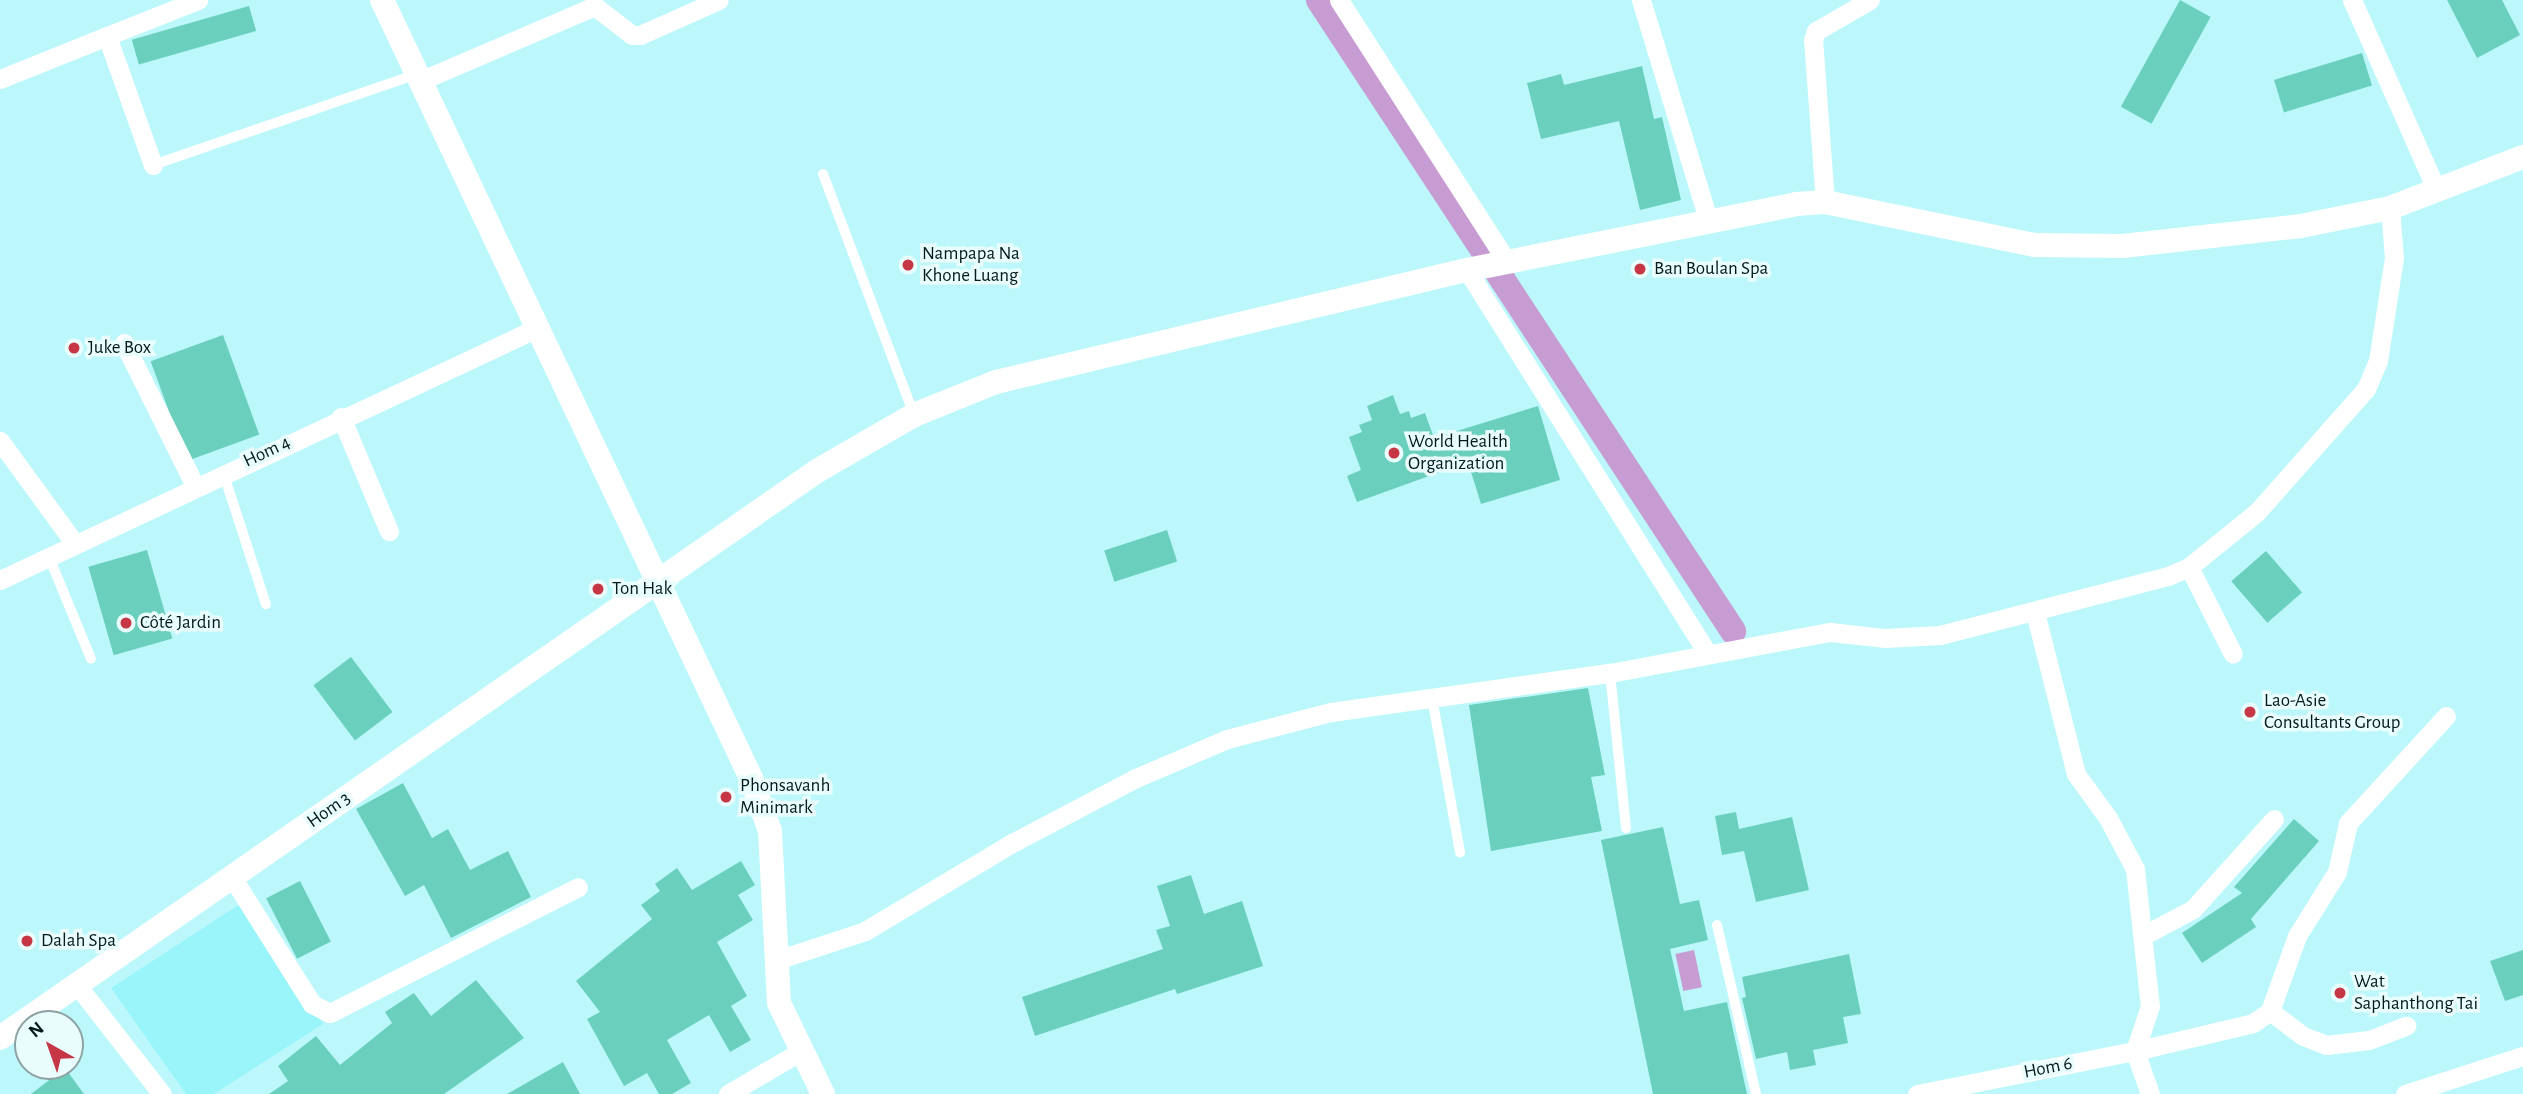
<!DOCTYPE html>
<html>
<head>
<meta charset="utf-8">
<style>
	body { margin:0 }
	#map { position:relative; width:2523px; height:1094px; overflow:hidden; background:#bcf8fb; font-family:"Alegreya Sans",sans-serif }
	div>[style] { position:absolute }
	.built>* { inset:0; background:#99f5fa }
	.water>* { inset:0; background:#c79cd2; transform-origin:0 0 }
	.canal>* { height:26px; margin:-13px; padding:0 13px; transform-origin:13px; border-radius:13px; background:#c79cd2 }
	.building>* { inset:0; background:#6ad0bd; transform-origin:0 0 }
	.service>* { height:10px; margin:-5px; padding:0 5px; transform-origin:5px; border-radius:5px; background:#fff }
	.minor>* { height:19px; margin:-9.5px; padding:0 9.5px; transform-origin:9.5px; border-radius:9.5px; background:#fff }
	.tertiary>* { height:24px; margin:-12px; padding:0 12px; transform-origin:12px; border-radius:12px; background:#fff }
	.dots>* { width:19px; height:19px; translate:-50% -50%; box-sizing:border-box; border:4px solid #eafdfd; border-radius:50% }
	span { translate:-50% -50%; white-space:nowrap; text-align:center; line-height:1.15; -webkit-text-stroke:7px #eafdfd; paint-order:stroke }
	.poi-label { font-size:19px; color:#031a1b }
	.left { translate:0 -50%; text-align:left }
	.street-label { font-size:19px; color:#031a1b }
	.north { position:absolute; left:14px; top:1010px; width:70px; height:70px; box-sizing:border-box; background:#eafdfd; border:2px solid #8ea2a3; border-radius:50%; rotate:320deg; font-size:19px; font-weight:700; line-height:28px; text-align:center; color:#031a1b }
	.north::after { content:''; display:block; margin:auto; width:24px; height:32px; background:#c63645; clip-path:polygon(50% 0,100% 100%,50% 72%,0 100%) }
</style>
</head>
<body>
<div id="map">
	<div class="built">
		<i style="clip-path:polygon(243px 902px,323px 1024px,214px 1094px,186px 1094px,111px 988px)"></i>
	</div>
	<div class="water">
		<i style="left:1694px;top:950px;width:38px;height:19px;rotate:78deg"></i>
	</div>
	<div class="canal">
		<i style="left:1319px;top:0;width:755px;rotate:56.73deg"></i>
	</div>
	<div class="building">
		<i style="left:2180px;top:0;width:35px;height:122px;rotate:29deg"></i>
		<i style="clip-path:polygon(2447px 0,2502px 0,2520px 35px,2477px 58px)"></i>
		<i style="left:249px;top:6px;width:26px;height:122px;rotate:74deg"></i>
		<i style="left:2362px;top:53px;width:34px;height:92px;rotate:73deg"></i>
		<i style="clip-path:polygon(1642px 66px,1654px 119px,1662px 117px,1681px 200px,1640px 210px,1619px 121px,1541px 139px,1527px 83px,1561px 74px,1564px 85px)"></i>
		<i style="left:223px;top:335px;width:106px;height:77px;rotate:70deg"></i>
		<i style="clip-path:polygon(1393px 395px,1400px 414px,1409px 411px,1411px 418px,1425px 413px,1434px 438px,1538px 406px,1560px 480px,1481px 504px,1468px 462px,1357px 502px,1347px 476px,1361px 470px,1349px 437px,1362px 432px,1359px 425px,1372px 420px,1367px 406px)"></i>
		<i style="left:1167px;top:530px;width:33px;height:66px;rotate:72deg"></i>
		<i style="left:147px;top:550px;width:92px;height:61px;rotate:74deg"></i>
		<i style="left:2266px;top:551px;width:55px;height:46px;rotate:49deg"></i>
		<i style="left:351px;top:657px;width:69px;height:47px;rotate:53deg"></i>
		<i style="clip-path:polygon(1588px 688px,1605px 775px,1591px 777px,1602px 831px,1491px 851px,1469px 705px)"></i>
		<i style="clip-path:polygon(403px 783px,432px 838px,448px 829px,470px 870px,508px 851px,531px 897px,451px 938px,424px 885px,405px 896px,356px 809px)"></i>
		<i style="clip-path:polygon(1736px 812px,1739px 829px,1792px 817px,1809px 890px,1756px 902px,1744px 851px,1722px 855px,1715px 816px)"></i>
		<i style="clip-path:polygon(2294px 819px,2319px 841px,2251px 919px,2256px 927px,2202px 963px,2182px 933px,2242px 893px,2234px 887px)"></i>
		<i style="clip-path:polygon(1663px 827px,1680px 904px,1699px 900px,1708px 940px,1670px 949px,1684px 1011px,1727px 1002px,1747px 1094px,1653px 1094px,1601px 840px)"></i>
		<i style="clip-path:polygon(741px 861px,755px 885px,738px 895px,753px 920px,717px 942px,747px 996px,731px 1006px,751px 1040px,730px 1052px,709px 1015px,667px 1040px,691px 1083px,672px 1094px,659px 1094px,647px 1073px,624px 1086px,587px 1019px,600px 1012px,576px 981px,652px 919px,641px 905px,660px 891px,655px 884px,677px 868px,692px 890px)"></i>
		<i style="clip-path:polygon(1191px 875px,1204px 914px,1242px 901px,1263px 966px,1177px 994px,1175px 989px,1035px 1036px,1022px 997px,1163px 949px,1156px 930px,1170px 926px,1157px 886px)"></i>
		<i style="left:300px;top:881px;width:68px;height:38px;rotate:63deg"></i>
		<i style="clip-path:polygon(2523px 950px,2523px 995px,2505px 1001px,2490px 961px)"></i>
		<i style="clip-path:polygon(1849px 954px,1861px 1014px,1843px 1017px,1848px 1043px,1813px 1050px,1816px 1065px,1790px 1070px,1787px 1052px,1756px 1059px,1742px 998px,1746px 997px,1742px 977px)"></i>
		<i style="clip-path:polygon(476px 980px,524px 1038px,444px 1094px,269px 1094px,288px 1081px,278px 1066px,316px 1036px,340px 1065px,392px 1023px,385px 1012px,414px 993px,431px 1016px)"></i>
		<i style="clip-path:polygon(563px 1062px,580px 1094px,507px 1094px)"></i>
		<i style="clip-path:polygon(65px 1068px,84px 1094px,31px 1094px)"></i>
	</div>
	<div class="service">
		<i style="left:153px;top:165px;width:277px;rotate:-19deg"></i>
		<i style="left:823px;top:174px;width:258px;rotate:69.3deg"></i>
		<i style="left:223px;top:472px;width:139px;rotate:72deg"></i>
		<i style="left:49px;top:557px;width:110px;rotate:67.6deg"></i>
		<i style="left:1610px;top:673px;width:156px;rotate:84.1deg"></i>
		<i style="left:1432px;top:698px;width:157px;rotate:79.7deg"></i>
		<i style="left:1717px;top:925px;width:173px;rotate:77deg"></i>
	</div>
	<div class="minor">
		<i style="left:1339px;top:0;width:311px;rotate:57.3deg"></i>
		<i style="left:1641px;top:0;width:229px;rotate:73deg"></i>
		<i style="left:2352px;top:0;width:209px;rotate:66deg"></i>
		<i style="left:107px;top:36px;width:98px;rotate:-21.6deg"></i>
		<i style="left:0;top:79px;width:115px;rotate:-21.9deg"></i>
		<i style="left:107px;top:36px;width:137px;rotate:70.4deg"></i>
		<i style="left:420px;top:81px;width:185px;rotate:-23.2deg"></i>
		<i style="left:590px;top:8px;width:7px"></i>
		<i style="left:597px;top:8px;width:44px;rotate:37.6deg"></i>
		<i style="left:632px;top:35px;width:8px"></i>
		<i style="left:640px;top:35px;width:86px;rotate:-23.9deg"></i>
		<i style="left:1825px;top:202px;width:162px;rotate:-94.2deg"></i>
		<i style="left:1813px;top:40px;width:9px;rotate:-72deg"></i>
		<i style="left:1816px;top:31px;width:62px;rotate:-29.9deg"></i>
		<i style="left:1467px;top:270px;width:453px;rotate:57.9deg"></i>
		<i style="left:124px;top:343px;width:160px;rotate:63.6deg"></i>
		<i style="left:341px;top:417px;width:124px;rotate:67.2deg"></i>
		<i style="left:0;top:441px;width:127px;rotate:53.9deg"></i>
		<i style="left:2189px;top:567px;width:97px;rotate:63.2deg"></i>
		<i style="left:0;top:580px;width:593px;rotate:-25.14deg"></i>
		<i style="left:2035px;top:612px;width:167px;rotate:75.8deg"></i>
		<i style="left:2076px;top:774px;width:54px;rotate:54deg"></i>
		<i style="left:2108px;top:818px;width:58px;rotate:62.1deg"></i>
		<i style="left:2135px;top:869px;width:138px;rotate:83.8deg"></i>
		<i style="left:2150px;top:1006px;width:47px;rotate:108.4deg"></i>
		<i style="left:2135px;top:1051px;width:121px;rotate:-13.3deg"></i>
		<i style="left:2253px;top:1023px;width:21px;rotate:-35deg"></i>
		<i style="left:2270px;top:1011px;width:80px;rotate:-70.2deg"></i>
		<i style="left:2297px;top:936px;width:75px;rotate:-58deg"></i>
		<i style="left:2337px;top:872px;width:50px;rotate:-77.3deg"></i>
		<i style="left:2348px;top:823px;width:145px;rotate:-47.5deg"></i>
		<i style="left:232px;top:877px;width:150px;rotate:57.8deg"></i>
		<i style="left:312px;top:1004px;width:20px;rotate:27deg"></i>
		<i style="left:330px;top:1013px;width:278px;rotate:-26.9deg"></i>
		<i style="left:2146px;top:934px;width:53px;rotate:-28deg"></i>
		<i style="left:2193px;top:909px;width:121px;rotate:-48deg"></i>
		<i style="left:777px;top:960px;width:93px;rotate:-18.2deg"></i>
		<i style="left:865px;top:931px;width:171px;rotate:-30.9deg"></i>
		<i style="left:1012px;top:843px;width:140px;rotate:-27.7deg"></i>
		<i style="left:1136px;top:778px;width:99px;rotate:-23.2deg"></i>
		<i style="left:1227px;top:739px;width:107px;rotate:-14.6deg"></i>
		<i style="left:1331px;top:712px;width:282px;rotate:-8deg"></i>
		<i style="left:1610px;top:673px;width:224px;rotate:-10.6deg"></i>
		<i style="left:1830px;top:632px;width:54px;rotate:6.3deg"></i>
		<i style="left:1884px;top:638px;width:56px;rotate:-3.1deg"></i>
		<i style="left:1940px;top:635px;width:236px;rotate:-14.5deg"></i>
		<i style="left:2168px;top:576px;width:23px;rotate:-23deg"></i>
		<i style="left:2189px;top:567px;width:87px;rotate:-39deg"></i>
		<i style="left:2257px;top:512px;width:164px;rotate:-48.5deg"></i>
		<i style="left:2366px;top:389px;width:30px;rotate:-67deg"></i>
		<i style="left:2378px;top:361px;width:104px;rotate:-81.2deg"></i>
		<i style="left:2394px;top:258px;width:50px;rotate:-94.6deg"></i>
		<i style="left:77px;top:985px;width:138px;rotate:52.1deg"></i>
		<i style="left:2270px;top:1011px;width:41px;rotate:37.1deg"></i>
		<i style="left:2303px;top:1036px;width:25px;rotate:21deg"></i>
		<i style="left:2326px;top:1045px;width:43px;rotate:-6.6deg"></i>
		<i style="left:2369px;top:1040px;width:40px;rotate:-21deg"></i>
		<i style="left:728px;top:1094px;width:85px;rotate:-30.5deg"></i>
		<i style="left:1917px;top:1094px;width:222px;rotate:-11.2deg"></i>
		<i style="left:2135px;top:1051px;width:46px;rotate:70.8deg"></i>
		<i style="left:2405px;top:1094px;width:124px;rotate:-17.9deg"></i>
	</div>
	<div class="tertiary">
		<i style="left:382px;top:0;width:861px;rotate:64.63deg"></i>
		<i style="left:751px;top:778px;width:56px;rotate:70.3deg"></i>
		<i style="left:770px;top:831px;width:172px;rotate:87deg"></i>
		<i style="left:779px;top:1003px;width:101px;rotate:64.2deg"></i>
		<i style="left:0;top:1038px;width:994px;rotate:-34.76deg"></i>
		<i style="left:817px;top:471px;width:112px;rotate:-30deg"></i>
		<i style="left:914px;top:415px;width:88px;rotate:-21.9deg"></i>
		<i style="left:996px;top:382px;width:484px;rotate:-13.4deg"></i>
		<i style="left:1467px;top:270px;width:336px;rotate:-11.3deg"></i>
		<i style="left:1796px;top:204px;width:29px;rotate:-4deg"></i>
		<i style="left:1825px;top:202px;width:214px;rotate:11.6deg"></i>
		<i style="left:2035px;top:245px;width:88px;rotate:0.7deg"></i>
		<i style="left:2123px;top:246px;width:179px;rotate:-6.4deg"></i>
		<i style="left:2301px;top:226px;width:91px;rotate:-11.4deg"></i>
		<i style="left:2390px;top:208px;width:142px;rotate:-21deg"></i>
	</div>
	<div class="dots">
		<i style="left:908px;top:265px;background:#c63645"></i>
		<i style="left:1640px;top:269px;background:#c63645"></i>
		<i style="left:74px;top:348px;background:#c63645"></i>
		<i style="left:1394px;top:453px;background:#c63645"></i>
		<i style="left:598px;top:589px;background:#c63645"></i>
		<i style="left:126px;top:623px;background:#c63645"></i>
		<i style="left:2250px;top:712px;background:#c63645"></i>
		<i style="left:726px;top:797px;background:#c63645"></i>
		<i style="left:27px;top:941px;background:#c63645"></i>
		<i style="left:2340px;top:993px;background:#c63645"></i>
	</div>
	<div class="poi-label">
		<span class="left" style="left:922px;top:265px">Nampapa Na<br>Khone Luang</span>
		<span class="left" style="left:1654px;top:269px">Ban Boulan Spa</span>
		<span class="left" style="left:88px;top:348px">Juke Box</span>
		<span class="left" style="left:1408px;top:453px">World Health<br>Organization</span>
		<span class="left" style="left:612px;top:589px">Ton Hak</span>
		<span class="left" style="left:140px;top:623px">Côté Jardin</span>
		<span class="left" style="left:2264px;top:712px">Lao-Asie<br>Consultants Group</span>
		<span class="left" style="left:740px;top:797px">Phonsavanh<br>Minimark</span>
		<span class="left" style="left:41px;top:941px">Dalah Spa</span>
		<span class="left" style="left:2354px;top:993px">Wat<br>Saphanthong Tai</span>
	</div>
	<div class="street-label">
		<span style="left:267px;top:452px;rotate:-25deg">Hom 4</span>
		<span style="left:329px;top:810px;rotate:-35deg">Hom 3</span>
		<span style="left:2048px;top:1068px;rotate:-11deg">Hom 6</span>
	</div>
	<div class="north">N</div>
</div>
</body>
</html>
